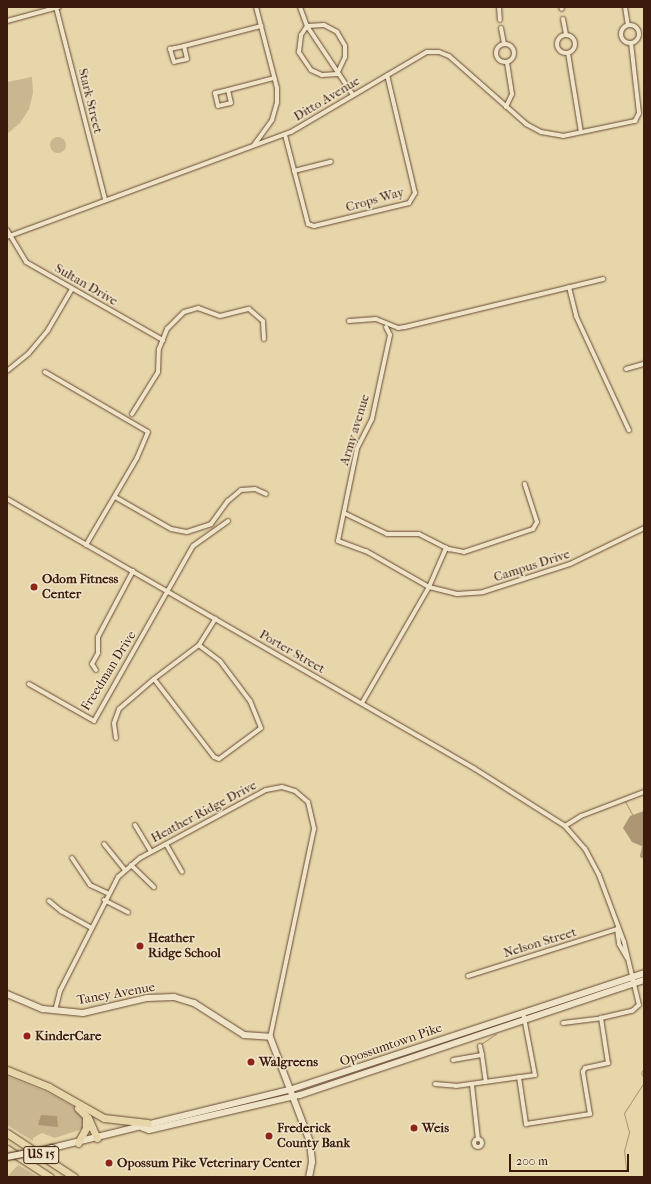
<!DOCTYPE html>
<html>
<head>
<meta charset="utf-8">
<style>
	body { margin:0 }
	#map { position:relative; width:651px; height:1184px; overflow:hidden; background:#e7d6aa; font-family:"IM FELL French Canon",serif }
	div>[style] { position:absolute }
	.green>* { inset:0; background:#cab68f }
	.round { border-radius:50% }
	.water>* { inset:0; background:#ad9674 }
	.stream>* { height:1px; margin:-0.5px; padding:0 0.5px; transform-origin:0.5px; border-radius:0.5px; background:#ad9674 }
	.canal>* { height:4px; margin:-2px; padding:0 2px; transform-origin:2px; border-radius:2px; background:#ad9674 }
	.roads { filter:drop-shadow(0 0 1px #674934) drop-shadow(0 0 1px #674934) }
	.street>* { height:4px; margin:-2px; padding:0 2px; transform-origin:2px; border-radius:2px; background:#efe4c8 }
	.street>.ring { margin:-2px; padding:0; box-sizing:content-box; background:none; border:4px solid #efe4c8; border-radius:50% }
	.secondary>* { height:6px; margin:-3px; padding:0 3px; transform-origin:3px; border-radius:3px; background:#efe4c8 }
	.highway>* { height:7px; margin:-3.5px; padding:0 3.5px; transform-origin:3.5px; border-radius:3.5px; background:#e7d6aa }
	.bridges { filter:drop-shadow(0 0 1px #3c1a0c) drop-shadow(0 0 1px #3c1a0c) }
	.secondary-bridge>* { height:6px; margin:-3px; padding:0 3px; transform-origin:3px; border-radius:3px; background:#efe4c8 }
	.dots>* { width:11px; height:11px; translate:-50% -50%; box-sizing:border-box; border:2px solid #efe4c8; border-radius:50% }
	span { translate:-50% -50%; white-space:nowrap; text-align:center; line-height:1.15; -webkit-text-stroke:3px #efe4c8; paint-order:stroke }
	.shield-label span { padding:1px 3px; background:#efe4c8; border:1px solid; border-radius:3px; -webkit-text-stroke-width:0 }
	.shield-label { font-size:12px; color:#3c1a0c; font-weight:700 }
	.street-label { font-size:13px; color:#3c1a0c }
	.poi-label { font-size:13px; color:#3c1a0c; font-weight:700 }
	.left { translate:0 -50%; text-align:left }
	.frame { position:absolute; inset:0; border:8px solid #3c1a0c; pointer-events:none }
	.scale { position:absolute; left:509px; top:1154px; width:120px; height:18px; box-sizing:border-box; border:2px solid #3c1a0c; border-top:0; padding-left:5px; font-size:12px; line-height:14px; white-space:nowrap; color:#3c1a0c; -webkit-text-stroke:3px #efe4c8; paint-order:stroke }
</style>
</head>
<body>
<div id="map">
	<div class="green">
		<i style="clip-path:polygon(32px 77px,33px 93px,29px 109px,20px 123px,7px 134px,7px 82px)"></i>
		<i class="round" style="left:50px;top:137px;width:16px;height:16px"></i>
		<i style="clip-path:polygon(7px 1076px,49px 1093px,76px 1108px,83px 1116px,82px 1129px,55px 1138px,42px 1133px,33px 1138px,33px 1141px,7px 1125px)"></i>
		<i style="clip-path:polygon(18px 1165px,38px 1177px,7px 1177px)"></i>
	</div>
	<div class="water">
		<i style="clip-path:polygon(644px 811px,644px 847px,632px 842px,623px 828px,630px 816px)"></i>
		<i style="clip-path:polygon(41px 1115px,57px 1116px,58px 1127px,38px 1125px)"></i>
	</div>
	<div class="stream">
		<i style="left:625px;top:801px;width:17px;rotate:62deg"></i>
		<i style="left:642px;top:856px;width:3px;rotate:45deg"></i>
		<i style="left:481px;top:1044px;width:18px;rotate:-34deg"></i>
		<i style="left:644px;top:1068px;width:6px;rotate:121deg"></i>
		<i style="left:641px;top:1073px;width:6px;rotate:59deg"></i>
		<i style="left:626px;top:1169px;width:18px;rotate:-96deg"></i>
		<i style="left:624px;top:1151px;width:20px;rotate:-75deg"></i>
		<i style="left:629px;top:1132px;width:20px;rotate:-105deg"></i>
		<i style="left:624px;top:1113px;width:37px;rotate:-57deg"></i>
	</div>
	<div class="canal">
		<i style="left:642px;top:856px;width:9px;rotate:-77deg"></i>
	</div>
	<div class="roads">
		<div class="street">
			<i style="left:56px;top:7px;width:198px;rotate:75.7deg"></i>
			<i style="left:300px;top:7px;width:20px;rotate:70deg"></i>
			<i style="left:307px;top:26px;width:83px;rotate:56.3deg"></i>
			<i style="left:499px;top:7px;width:13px;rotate:86deg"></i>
			<i style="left:561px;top:7px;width:2px;rotate:63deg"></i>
			<i style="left:625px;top:7px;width:18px;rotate:81deg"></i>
			<i style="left:563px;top:19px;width:15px;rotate:79deg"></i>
			<i style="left:7px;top:21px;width:54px;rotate:-15.1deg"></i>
			<i class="ring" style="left:621px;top:25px;width:14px;height:14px"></i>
			<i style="left:324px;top:25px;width:15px;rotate:28deg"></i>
			<i style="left:337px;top:32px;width:16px;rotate:60deg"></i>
			<i style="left:345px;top:46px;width:11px;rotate:90deg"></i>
			<i style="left:345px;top:57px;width:19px;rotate:115deg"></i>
			<i style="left:337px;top:74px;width:15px;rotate:176deg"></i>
			<i style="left:322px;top:75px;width:12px;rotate:-156deg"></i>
			<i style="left:311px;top:70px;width:22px;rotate:-124deg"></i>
			<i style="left:299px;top:52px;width:17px;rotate:-83deg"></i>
			<i style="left:301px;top:35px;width:11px;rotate:-56deg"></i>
			<i style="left:307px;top:26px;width:17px;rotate:-3deg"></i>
			<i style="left:501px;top:28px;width:16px;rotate:79deg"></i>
			<i class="ring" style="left:557px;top:35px;width:14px;height:14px"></i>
			<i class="ring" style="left:496px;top:44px;width:14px;height:14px"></i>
			<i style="left:184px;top:46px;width:80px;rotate:-14.6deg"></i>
			<i style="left:184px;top:46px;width:13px;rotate:77deg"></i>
			<i style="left:187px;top:59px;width:13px;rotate:167deg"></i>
			<i style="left:174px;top:62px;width:14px;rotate:-107deg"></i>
			<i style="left:170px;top:49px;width:14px;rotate:-12deg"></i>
			<i style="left:568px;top:53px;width:80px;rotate:80.7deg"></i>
			<i style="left:228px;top:90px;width:13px;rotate:77deg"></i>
			<i style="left:231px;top:103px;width:13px;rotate:167deg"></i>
			<i style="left:218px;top:106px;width:13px;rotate:-103deg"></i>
			<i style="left:215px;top:93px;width:13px;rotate:-13deg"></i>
			<i style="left:228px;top:90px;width:48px;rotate:-14.6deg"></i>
			<i style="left:506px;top:107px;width:14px;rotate:-65deg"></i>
			<i style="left:512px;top:94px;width:31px;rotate:-99deg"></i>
			<i style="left:285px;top:135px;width:92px;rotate:75.5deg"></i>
			<i style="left:308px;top:224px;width:6px;rotate:18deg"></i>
			<i style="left:314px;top:226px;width:98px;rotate:-13.6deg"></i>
			<i style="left:409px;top:203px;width:12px;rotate:-59deg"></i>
			<i style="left:415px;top:193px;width:121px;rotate:-103.3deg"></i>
			<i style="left:254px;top:145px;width:31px;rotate:-54deg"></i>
			<i style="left:272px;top:120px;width:19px;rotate:-74deg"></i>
			<i style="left:277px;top:102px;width:14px;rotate:-90deg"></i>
			<i style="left:277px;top:88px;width:84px;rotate:-104.5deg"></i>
			<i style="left:294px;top:171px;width:38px;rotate:-14deg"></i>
			<i style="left:7px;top:230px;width:37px;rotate:59deg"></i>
			<i style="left:26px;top:262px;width:158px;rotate:29.7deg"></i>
			<i style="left:7px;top:237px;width:303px;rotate:-20.3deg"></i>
			<i style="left:291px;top:132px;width:158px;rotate:-30.5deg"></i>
			<i style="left:427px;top:52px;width:12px"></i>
			<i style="left:439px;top:52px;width:11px;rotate:22deg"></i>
			<i style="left:449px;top:56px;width:103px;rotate:41.4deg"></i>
			<i style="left:526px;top:124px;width:17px;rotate:28deg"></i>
			<i style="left:541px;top:132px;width:22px;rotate:10deg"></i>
			<i style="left:563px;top:136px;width:74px;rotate:-11.8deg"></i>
			<i style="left:635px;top:121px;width:9px;rotate:-63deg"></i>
			<i style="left:639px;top:113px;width:70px;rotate:-96.5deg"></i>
			<i style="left:569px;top:287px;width:30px;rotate:76deg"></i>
			<i style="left:576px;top:316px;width:126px;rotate:65.1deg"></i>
			<i style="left:349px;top:321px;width:27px;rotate:-4deg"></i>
			<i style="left:376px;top:319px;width:24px;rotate:22deg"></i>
			<i style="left:398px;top:328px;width:7px;rotate:-8deg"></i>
			<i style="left:405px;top:327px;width:204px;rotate:-13.6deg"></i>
			<i style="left:386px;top:327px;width:9px;rotate:63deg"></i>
			<i style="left:390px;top:335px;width:86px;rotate:102.1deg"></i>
			<i style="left:372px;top:419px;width:34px;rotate:117deg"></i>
			<i style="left:357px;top:449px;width:94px;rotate:101.7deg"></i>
			<i style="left:338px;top:541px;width:30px;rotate:20deg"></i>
			<i style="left:366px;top:551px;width:73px;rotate:29.7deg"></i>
			<i style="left:429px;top:587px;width:43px;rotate:-66.4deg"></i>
			<i style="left:626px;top:369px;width:19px;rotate:-16deg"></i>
			<i style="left:7px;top:371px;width:28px;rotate:-39deg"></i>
			<i style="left:29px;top:353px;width:30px;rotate:-50deg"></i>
			<i style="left:48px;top:330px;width:48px;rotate:-59.7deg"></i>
			<i style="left:45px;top:372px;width:119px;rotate:30.2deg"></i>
			<i style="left:148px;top:432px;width:28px;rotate:113deg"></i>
			<i style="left:137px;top:458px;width:101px;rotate:120.4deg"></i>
			<i style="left:132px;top:414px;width:49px;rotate:-58.2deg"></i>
			<i style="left:158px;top:372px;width:23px;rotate:-88deg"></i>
			<i style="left:159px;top:349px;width:22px;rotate:-68deg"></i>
			<i style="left:167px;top:329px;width:24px;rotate:-45deg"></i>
			<i style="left:184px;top:312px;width:15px;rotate:-16deg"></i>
			<i style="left:198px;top:308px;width:23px;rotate:20deg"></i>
			<i style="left:220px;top:316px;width:30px;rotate:-14deg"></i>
			<i style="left:249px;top:309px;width:18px;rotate:41deg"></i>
			<i style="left:263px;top:321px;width:18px;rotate:87deg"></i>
			<i style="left:115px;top:497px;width:64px;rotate:29.7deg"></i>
			<i style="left:171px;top:529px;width:16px;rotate:11deg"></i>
			<i style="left:187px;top:532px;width:25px;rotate:-18deg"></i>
			<i style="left:211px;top:524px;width:29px;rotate:-54deg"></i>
			<i style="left:228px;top:501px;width:17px;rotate:-40deg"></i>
			<i style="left:241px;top:490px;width:14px;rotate:-4deg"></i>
			<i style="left:255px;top:489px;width:12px;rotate:24deg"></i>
			<i style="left:7px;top:499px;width:540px;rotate:29.98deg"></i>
			<i style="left:475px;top:769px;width:107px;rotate:32.3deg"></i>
			<i style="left:344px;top:513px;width:48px;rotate:26deg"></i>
			<i style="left:387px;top:534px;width:32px"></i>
			<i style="left:419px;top:534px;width:34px;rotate:27deg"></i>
			<i style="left:449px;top:549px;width:15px;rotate:11deg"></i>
			<i style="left:464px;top:552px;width:73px;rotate:-18.4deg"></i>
			<i style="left:533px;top:529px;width:8px;rotate:-60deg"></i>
			<i style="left:537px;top:522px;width:40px;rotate:-108deg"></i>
			<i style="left:199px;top:645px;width:56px;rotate:142.9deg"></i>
			<i style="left:154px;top:679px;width:98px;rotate:52.4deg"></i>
			<i style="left:214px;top:757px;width:5px;rotate:22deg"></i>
			<i style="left:219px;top:759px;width:52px;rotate:-36.4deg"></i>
			<i style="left:261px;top:728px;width:29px;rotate:-112deg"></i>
			<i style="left:250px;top:701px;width:50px;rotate:-126.9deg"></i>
			<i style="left:220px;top:661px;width:26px;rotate:-143deg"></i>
			<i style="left:199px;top:645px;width:31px;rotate:-58deg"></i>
			<i style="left:96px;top:670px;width:7px;rotate:-124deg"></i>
			<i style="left:92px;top:664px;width:13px;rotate:-61deg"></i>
			<i style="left:98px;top:653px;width:16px;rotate:-90deg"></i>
			<i style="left:98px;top:637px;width:75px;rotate:-62.1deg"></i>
			<i style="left:29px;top:684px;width:75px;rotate:29.6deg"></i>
			<i style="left:94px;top:721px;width:201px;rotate:-60.5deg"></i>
			<i style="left:193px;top:546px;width:43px;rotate:-35.5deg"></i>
			<i style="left:362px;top:703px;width:134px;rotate:-60deg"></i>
			<i style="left:429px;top:587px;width:29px;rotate:14deg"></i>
			<i style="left:457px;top:594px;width:26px;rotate:-4deg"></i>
			<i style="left:483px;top:592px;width:91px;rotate:-17.8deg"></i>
			<i style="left:570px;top:564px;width:82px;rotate:-25.9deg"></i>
			<i style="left:116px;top:738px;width:15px;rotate:-98deg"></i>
			<i style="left:114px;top:723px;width:15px;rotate:-70deg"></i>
			<i style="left:119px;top:709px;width:46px;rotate:-40.6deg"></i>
			<i style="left:135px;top:825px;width:31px;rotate:59deg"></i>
			<i style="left:104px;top:844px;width:33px;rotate:51deg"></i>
			<i style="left:166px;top:844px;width:32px;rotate:60deg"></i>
			<i style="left:72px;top:858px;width:32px;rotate:56deg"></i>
			<i style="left:90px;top:885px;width:19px;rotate:25deg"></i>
			<i style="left:131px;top:865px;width:32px;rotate:44deg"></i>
			<i style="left:104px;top:900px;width:27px;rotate:27deg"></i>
			<i style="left:49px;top:901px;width:16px;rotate:40deg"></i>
			<i style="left:61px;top:911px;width:33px;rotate:29deg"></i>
			<i style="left:617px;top:929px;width:15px;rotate:82deg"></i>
			<i style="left:619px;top:944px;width:16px;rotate:60deg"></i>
			<i style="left:468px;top:976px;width:156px;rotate:-17.5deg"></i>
			<i style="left:55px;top:1011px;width:21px;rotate:-76deg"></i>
			<i style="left:60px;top:991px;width:128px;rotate:-63deg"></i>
			<i style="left:118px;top:877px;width:29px;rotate:-41deg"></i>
			<i style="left:140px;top:858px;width:143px;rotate:-28.4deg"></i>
			<i style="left:266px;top:790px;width:16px;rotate:-11deg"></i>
			<i style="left:282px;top:787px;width:14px;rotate:17deg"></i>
			<i style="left:295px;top:791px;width:17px;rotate:40deg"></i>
			<i style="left:308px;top:802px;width:28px;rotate:77deg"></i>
			<i style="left:314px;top:829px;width:213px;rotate:101.9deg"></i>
			<i style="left:563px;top:1023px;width:38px;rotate:-7deg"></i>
			<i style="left:480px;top:1046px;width:9px;rotate:77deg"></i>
			<i style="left:453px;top:1060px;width:29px;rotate:-10deg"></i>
			<i style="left:482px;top:1055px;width:27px;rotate:82deg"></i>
			<i style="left:519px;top:1077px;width:48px;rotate:81.5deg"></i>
			<i style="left:526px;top:1124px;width:65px;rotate:-8.9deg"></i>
			<i style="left:590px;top:1114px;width:43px;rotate:-99.5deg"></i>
			<i style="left:583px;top:1072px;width:4px;rotate:-63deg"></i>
			<i style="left:585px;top:1068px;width:24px;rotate:-12deg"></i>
			<i style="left:608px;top:1063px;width:46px;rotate:-98.8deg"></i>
			<i style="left:601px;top:1018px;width:32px;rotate:-13deg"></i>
			<i style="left:632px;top:1011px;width:9px;rotate:-41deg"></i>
			<i style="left:639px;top:1005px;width:65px;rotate:-103.4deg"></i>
			<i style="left:624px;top:942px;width:72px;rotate:-110.5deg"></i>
			<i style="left:599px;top:875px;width:30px;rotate:-118deg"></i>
			<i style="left:585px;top:849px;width:30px;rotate:-131deg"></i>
			<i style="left:565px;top:826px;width:19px;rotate:-32deg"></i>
			<i style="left:581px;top:816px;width:67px;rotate:-20.9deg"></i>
			<i style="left:435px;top:1084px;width:21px;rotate:5deg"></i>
			<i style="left:456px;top:1086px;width:80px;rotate:-7.9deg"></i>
			<i style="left:535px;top:1075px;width:64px;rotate:-100.8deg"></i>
			<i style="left:472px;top:1085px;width:54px;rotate:83.7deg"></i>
			<i class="ring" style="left:474px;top:1139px;width:4px;height:4px"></i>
		</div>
		<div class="secondary">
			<i style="left:7px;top:994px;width:39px;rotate:23deg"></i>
			<i style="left:43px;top:1009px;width:40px;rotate:5.7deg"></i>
			<i style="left:83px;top:1013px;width:66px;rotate:-13.2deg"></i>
			<i style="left:147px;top:998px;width:27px;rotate:-2deg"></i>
			<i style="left:174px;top:997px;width:21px;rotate:17deg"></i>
			<i style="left:194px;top:1003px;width:59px;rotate:32.6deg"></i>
			<i style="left:244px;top:1035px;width:26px;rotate:4deg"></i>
			<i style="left:270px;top:1037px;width:112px;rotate:69.1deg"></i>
			<i style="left:310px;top:1142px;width:20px;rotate:84deg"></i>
			<i style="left:312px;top:1162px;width:15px;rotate:101deg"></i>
			<i style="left:143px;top:1128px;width:6px;rotate:18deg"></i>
			<i style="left:149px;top:1130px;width:155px;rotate:-13.1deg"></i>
			<i style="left:300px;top:1095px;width:363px;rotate:-18.5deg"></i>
			<i style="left:52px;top:1148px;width:244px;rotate:-13.8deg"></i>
			<i style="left:289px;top:1090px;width:374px;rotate:-18.2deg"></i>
		</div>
		<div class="highway">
			<i style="left:7px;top:1070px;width:45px;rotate:22deg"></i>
			<i style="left:49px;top:1087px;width:63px;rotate:29.4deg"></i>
			<i style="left:104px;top:1118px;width:44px;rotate:6.5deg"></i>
			<i style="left:78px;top:1108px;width:14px;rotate:45deg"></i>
			<i style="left:88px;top:1118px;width:22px;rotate:66deg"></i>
			<i style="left:7px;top:1133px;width:80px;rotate:33.3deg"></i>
			<i style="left:78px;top:1143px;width:17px;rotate:-62deg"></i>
			<i style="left:86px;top:1128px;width:10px;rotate:-90deg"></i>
			<i style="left:7px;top:1149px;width:51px;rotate:33.1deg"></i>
		</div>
	</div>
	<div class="bridges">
		<div class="secondary-bridge">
			<i style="left:7px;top:1157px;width:46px;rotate:-11.3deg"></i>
		</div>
	</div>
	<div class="dots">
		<i style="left:34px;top:587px;background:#8f2418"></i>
		<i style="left:140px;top:946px;background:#8f2418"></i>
		<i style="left:27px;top:1036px;background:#8f2418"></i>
		<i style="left:251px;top:1062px;background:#8f2418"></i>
		<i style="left:414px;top:1128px;background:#8f2418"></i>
		<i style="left:269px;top:1136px;background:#8f2418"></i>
		<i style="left:109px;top:1163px;background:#8f2418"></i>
	</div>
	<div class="shield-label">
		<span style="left:41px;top:1155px">US 15</span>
	</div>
	<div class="street-label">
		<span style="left:327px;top:99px;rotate:-31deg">Ditto Avenue</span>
		<span style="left:90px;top:101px;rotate:76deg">Stark Street</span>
		<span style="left:375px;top:200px;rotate:-16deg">Crops Way</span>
		<span style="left:86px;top:285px;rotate:30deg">Sultan Drive</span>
		<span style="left:355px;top:430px;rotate:-73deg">Army avenue</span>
		<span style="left:532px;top:566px;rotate:-18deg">Campus Drive</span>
		<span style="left:292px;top:652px;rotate:30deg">Porter Street</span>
		<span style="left:109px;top:671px;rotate:-58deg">Freedman Drive</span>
		<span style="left:204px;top:812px;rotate:-28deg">Heather Ridge Drive</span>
		<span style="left:540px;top:943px;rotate:-17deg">Nelson Street</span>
		<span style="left:116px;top:994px;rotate:-10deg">Taney Avenue</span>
		<span style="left:391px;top:1045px;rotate:-19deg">Opossumtown Pike</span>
	</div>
	<div class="poi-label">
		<span class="left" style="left:42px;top:587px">Odom Fitness<br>Center</span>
		<span class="left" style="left:148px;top:946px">Heather<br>Ridge School</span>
		<span class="left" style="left:35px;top:1036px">KinderCare</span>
		<span class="left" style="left:259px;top:1062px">Walgreens</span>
		<span class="left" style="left:422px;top:1128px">Weis</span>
		<span class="left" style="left:277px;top:1136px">Frederick<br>County Bank</span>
		<span class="left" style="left:117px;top:1163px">Opossum Pike Veterinary Center</span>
	</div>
	<div class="frame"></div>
	<div class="scale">200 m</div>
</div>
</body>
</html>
